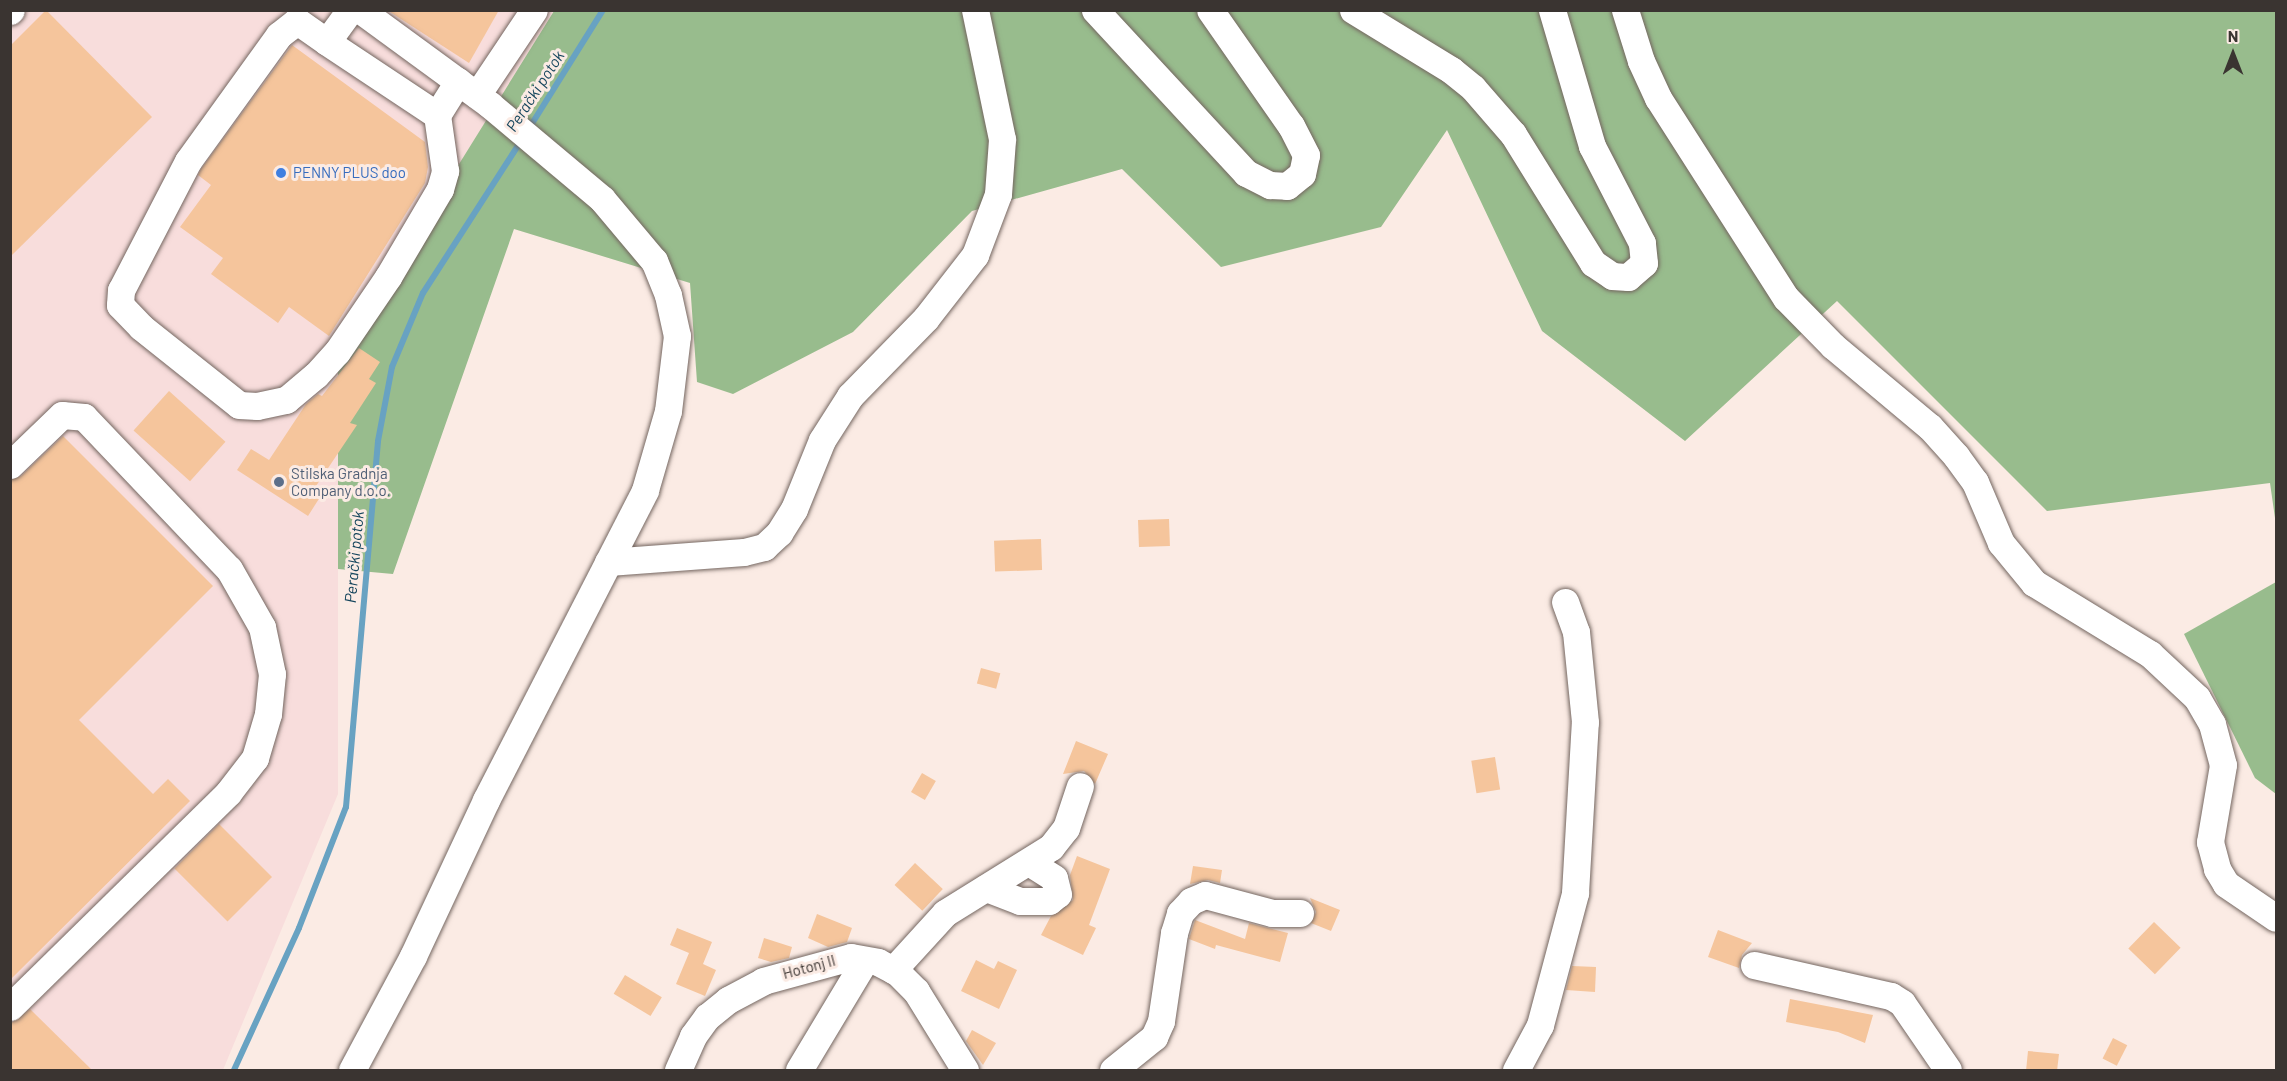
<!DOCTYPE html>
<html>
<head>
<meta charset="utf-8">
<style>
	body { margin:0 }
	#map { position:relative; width:2287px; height:1081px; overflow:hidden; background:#fbebe4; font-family:Barlow,sans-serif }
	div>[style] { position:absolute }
	.industrial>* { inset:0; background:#f8dddc }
	.forest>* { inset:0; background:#98bc8d }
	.stream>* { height:6px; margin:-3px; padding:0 3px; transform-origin:3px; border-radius:3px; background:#68a2c2 }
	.building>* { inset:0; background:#f5c59c; transform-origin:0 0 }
	.roads { filter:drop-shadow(0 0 2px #746660) drop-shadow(0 0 2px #746660) }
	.minor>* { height:27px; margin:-13.5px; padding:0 13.5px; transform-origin:13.5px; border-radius:13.5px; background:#fff }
	.dots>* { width:16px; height:16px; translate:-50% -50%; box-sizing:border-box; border:3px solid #fbebe4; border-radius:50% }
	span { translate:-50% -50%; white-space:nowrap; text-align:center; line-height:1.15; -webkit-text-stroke:6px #fbebe4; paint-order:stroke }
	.shop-label { font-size:15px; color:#366cbe }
	.left { translate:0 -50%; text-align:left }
	.service-label { font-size:15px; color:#4e5e75 }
	.street-label { font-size:15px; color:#3a3431 }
	.water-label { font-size:16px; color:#16465d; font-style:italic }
	.frame { position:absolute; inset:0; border:12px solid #3a3431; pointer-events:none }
	.north { position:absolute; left:2203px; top:24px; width:60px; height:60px; -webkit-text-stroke:4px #fbebe4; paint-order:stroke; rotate:0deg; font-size:16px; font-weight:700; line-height:24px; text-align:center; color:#3a3431 }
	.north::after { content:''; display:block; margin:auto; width:21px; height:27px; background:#3a3431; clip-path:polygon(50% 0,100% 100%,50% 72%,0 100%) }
</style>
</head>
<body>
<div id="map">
	<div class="industrial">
		<i style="clip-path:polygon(10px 11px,555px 11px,338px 359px,338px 794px,223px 1070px,11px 1070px)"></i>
	</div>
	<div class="forest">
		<i style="clip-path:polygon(554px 11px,2276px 11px,2276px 525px,2270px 483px,2047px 511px,1837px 301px,1685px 441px,1542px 331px,1447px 130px,1381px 227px,1221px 267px,1122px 169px,972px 211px,853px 332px,733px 394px,697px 382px,690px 283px,514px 229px,393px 574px,338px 569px,338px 359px)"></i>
		<i style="clip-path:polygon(2276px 582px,2276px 794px,2255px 778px,2184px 634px)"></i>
	</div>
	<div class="stream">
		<i style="left:528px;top:130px;width:142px;rotate:-58deg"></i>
		<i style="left:234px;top:1070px;width:156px;rotate:-65.4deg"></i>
		<i style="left:299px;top:928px;width:130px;rotate:-68.8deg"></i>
		<i style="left:346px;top:807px;width:367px;rotate:-85deg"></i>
		<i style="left:378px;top:441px;width:75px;rotate:-79.3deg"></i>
		<i style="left:392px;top:367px;width:80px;rotate:-67.3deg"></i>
		<i style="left:423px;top:293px;width:181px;rotate:-57.2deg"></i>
	</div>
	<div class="building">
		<i style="clip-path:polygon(46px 10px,152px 117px,10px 257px,10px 46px)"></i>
		<i style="clip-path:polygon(387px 10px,499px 10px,469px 63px)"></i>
		<i style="clip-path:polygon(292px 45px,425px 142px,428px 167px,425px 183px,329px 336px,289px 307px,278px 323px,211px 274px,223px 258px,180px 227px,211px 185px,198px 175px,201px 169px)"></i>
		<i style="clip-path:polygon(359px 348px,380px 362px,369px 379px,376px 383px,350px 423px,357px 425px,314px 489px,322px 494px,308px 516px,237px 470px,251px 449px,269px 460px,306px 404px,318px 394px,322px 396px)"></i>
		<i style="left:169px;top:391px;width:76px;height:53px;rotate:42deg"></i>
		<i style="clip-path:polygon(63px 436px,213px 586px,79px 720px,153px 794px,168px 779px,190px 801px,10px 980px,10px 480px,21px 476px)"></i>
		<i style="left:1169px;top:519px;width:27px;height:31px;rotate:88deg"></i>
		<i style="left:1041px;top:539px;width:31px;height:47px;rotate:88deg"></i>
		<i style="left:981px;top:668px;width:20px;height:16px;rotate:15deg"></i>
		<i style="clip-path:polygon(1076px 741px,1108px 754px,1095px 784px,1084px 771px,1063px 774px)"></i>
		<i style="left:1495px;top:757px;width:33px;height:24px;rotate:81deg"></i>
		<i style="left:922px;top:773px;width:16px;height:22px;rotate:30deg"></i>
		<i style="left:219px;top:824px;width:75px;height:63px;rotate:45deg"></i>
		<i style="clip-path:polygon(1077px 856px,1110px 869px,1089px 925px,1096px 928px,1083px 955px,1041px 935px,1051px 916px,1073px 900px,1070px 875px)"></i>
		<i style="left:915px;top:863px;width:38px;height:30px;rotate:43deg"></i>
		<i style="clip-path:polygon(1193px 866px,1222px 870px,1220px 883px,1208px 880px,1190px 884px)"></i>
		<i style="clip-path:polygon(1310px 898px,1340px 910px,1331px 931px,1311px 923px,1316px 912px)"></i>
		<i style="clip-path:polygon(817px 914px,852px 928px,847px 942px,828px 947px,808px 938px)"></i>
		<i style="clip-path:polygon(1195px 920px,1245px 939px,1249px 923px,1288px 933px,1280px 962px,1216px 945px,1215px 949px,1189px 939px)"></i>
		<i style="left:2154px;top:922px;width:37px;height:37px;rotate:44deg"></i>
		<i style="clip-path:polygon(677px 928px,712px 942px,703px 964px,716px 970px,705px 996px,676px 984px,689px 953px,670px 945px)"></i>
		<i style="clip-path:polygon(1718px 930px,1752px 943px,1742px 955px,1739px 968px,1708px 957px)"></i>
		<i style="clip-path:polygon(764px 938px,792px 947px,789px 958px,771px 962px,758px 958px)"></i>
		<i style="clip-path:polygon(976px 960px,994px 969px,998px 961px,1017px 970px,999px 1009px,961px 991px)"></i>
		<i style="clip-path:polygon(1572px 966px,1596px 967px,1595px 992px,1566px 990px)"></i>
		<i style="left:625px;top:975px;width:43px;height:22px;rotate:31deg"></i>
		<i style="clip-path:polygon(1790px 999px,1873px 1015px,1865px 1043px,1838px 1032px,1786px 1022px)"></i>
		<i style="clip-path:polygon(30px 1009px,93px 1071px,10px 1071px,10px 1024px)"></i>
		<i style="clip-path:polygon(972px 1030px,996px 1043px,983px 1065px,966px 1041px)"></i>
		<i style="left:2113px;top:1038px;width:16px;height:23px;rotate:27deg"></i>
		<i style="clip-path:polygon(2028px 1051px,2059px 1054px,2057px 1071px,2026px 1071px)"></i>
	</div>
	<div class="roads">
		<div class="minor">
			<i style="left:350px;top:10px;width:39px;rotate:126deg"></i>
			<i style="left:327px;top:42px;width:37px;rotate:-145deg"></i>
			<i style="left:297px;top:21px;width:23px;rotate:142deg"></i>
			<i style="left:279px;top:35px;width:155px;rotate:125.8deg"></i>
			<i style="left:188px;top:161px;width:145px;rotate:117.4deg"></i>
			<i style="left:121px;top:290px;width:15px;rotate:94deg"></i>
			<i style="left:120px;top:305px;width:30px;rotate:46deg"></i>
			<i style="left:141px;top:327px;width:125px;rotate:38.5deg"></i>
			<i style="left:239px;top:405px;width:18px;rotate:3deg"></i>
			<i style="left:257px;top:406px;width:30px;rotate:-12deg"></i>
			<i style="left:286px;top:400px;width:39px;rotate:-40deg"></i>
			<i style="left:316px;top:375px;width:31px;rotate:-48deg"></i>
			<i style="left:337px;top:352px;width:91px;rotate:-55.8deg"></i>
			<i style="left:388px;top:277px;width:102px;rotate:-59.4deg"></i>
			<i style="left:440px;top:189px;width:19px;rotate:-74deg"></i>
			<i style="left:445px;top:171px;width:57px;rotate:-98.1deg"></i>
			<i style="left:437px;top:115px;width:40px;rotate:-58deg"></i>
			<i style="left:1095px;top:10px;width:222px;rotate:47.2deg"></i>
			<i style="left:1246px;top:173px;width:27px;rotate:27deg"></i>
			<i style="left:1270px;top:185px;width:17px;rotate:3deg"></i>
			<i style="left:1287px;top:186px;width:19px;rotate:-39deg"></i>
			<i style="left:1302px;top:174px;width:19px;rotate:-78deg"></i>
			<i style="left:1306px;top:155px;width:33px;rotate:-117deg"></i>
			<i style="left:1291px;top:126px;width:141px;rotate:-124.9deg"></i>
			<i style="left:1353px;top:10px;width:115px;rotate:31.5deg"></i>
			<i style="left:1451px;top:70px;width:28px;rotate:39deg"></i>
			<i style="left:1473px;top:88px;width:61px;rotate:49deg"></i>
			<i style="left:1513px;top:134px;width:152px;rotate:58.2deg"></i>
			<i style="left:1593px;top:263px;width:23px;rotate:34deg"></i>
			<i style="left:1612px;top:276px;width:16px;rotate:4deg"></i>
			<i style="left:1628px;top:277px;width:21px;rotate:-41deg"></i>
			<i style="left:1644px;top:263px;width:20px;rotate:-96deg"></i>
			<i style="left:1642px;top:243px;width:109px;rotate:-117.3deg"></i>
			<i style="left:1592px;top:146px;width:142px;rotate:-106.4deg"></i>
			<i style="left:1625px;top:10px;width:53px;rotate:72.6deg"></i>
			<i style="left:1641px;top:61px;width:41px;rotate:65.3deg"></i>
			<i style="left:1658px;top:98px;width:237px;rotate:57.4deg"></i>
			<i style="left:1786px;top:298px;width:67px;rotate:45.6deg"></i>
			<i style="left:1833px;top:346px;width:126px;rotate:39.9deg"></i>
			<i style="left:1930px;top:427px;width:39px;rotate:48deg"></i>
			<i style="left:1956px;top:456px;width:32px;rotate:54deg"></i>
			<i style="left:1975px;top:482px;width:66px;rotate:66.9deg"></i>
			<i style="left:2001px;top:543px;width:52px;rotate:50.5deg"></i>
			<i style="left:2034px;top:583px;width:136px;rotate:31.5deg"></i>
			<i style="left:2150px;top:654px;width:64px;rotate:43.1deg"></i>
			<i style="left:2197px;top:698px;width:30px;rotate:60deg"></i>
			<i style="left:2212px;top:724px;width:42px;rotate:75deg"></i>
			<i style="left:2223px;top:765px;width:78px;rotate:99.6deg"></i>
			<i style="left:2210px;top:842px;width:28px;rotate:75deg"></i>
			<i style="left:2217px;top:869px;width:17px;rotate:59deg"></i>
			<i style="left:2226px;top:884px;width:60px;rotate:34.2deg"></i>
			<i style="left:10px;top:11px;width:1px;rotate:-45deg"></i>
			<i style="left:327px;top:42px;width:132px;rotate:33.6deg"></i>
			<i style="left:477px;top:95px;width:102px;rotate:-56.2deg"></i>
			<i style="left:10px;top:465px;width:72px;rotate:-43.9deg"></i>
			<i style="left:62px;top:415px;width:22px;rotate:5deg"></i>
			<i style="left:84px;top:417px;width:210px;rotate:46.4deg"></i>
			<i style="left:229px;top:569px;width:67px;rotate:60.4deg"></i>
			<i style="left:262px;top:627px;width:48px;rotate:78deg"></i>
			<i style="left:272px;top:674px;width:40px;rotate:95.7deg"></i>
			<i style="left:268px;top:714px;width:46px;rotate:106.5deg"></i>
			<i style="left:255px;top:758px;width:44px;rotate:127.6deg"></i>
			<i style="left:228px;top:793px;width:305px;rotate:135.5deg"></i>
			<i style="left:608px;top:562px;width:136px;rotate:-4.2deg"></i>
			<i style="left:744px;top:552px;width:21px;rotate:-14deg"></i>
			<i style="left:764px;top:547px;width:21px;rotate:-43deg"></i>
			<i style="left:779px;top:533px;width:28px;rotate:-58deg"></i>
			<i style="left:794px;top:509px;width:74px;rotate:-67.9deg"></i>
			<i style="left:822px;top:440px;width:52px;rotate:-57.5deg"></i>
			<i style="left:850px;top:396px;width:109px;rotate:-45.7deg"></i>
			<i style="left:926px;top:318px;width:80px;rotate:-52.1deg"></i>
			<i style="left:975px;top:255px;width:65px;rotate:-69.3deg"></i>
			<i style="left:998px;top:194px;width:55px;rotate:-85.8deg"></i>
			<i style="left:1002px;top:139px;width:132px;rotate:-101.8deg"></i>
			<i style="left:986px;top:888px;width:36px;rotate:21deg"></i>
			<i style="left:1020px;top:901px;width:29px"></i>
			<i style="left:1049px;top:901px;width:11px;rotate:-38deg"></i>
			<i style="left:1058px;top:894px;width:16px;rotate:-104deg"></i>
			<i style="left:1054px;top:878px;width:28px;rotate:-148deg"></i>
			<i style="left:1754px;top:965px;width:140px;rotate:12.8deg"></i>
			<i style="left:1891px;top:996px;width:13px;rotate:32deg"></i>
			<i style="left:1902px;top:1003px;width:81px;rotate:55.5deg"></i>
			<i style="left:893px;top:970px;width:77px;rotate:-47.6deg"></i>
			<i style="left:945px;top:913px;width:125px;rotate:-31.9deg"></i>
			<i style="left:1051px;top:847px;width:24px;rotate:-52deg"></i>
			<i style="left:1066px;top:828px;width:44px;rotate:-71.6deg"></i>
			<i style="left:352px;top:1070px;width:129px;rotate:-61.8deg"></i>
			<i style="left:413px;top:956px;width:172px;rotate:-64.9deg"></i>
			<i style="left:486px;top:800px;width:348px;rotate:-62.8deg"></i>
			<i style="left:645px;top:490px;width:82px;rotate:-73.8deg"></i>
			<i style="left:668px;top:411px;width:76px;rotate:-83.2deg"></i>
			<i style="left:677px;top:336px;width:42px;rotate:-102.4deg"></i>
			<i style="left:668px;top:295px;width:37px;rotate:-112deg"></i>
			<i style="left:654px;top:261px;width:81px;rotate:-130deg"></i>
			<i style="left:602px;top:199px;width:146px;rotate:-140deg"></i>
			<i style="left:490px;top:105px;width:161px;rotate:-143.8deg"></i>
			<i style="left:678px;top:1070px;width:37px;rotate:-66deg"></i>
			<i style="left:693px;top:1036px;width:24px;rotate:-54deg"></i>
			<i style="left:707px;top:1017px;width:27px;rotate:-39deg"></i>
			<i style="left:728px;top:1000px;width:40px;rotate:-28deg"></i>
			<i style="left:763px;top:981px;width:91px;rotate:-15.3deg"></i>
			<i style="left:851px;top:957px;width:27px;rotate:10deg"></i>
			<i style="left:878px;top:962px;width:21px;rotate:28deg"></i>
			<i style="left:897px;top:972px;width:27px;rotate:45deg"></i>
			<i style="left:916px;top:991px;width:93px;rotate:58.2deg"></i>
			<i style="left:799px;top:1070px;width:128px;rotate:-59deg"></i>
			<i style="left:1113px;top:1070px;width:53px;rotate:-38.8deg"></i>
			<i style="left:1154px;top:1037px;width:17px;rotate:-66deg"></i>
			<i style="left:1161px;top:1021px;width:89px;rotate:-81.6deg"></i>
			<i style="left:1174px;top:933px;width:21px;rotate:-73deg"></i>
			<i style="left:1180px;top:913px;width:16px;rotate:-47deg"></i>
			<i style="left:1191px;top:901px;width:15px;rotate:-23deg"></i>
			<i style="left:1205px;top:895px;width:69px;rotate:15deg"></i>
			<i style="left:1272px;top:913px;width:28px"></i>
			<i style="left:1516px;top:1070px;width:51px;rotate:-61.9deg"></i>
			<i style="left:1540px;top:1025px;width:137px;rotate:-75.1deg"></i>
			<i style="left:1575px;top:893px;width:171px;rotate:-86.7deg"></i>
			<i style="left:1585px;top:722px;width:90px;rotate:-95.7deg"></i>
			<i style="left:1576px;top:632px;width:32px;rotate:-110deg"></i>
		</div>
	</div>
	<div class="dots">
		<i style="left:281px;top:173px;background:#3f7fe0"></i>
		<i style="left:279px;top:482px;background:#5c6f8a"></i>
	</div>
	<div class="shop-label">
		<span class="left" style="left:293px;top:173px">PENNY PLUS doo</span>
	</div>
	<div class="service-label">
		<span class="left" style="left:291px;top:482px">Stilska Gradnja<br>Company d.o.o.</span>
	</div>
	<div class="street-label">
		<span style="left:809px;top:967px;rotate:-15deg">Hotonj II</span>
	</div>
	<div class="water-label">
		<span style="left:535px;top:91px;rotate:-57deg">Perački potok</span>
		<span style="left:354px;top:557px;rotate:-85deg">Perački potok</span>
	</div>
	<div class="frame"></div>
	<div class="north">N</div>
</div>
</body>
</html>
